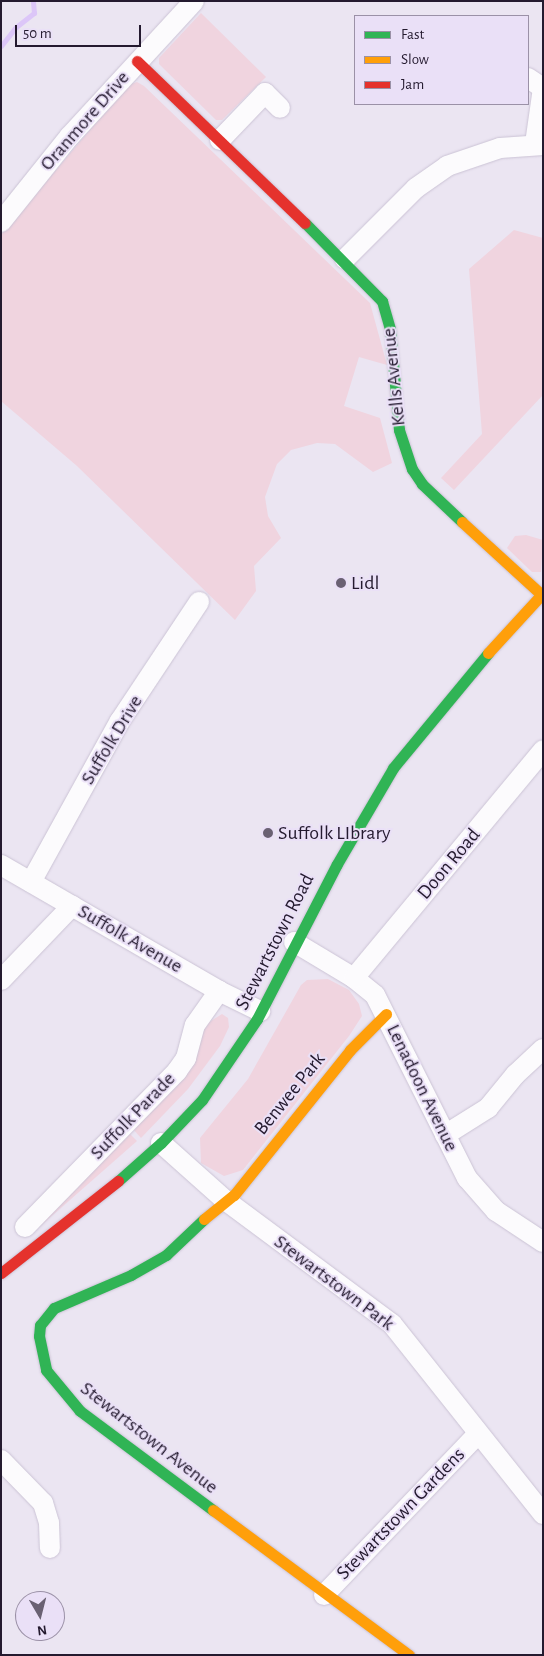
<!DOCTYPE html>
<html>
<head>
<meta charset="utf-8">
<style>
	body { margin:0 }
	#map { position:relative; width:544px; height:1656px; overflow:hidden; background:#ebe5f2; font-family:"Alegreya Sans",sans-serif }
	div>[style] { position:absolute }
	.green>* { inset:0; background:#f0d4df }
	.stream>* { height:5px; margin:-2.5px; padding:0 2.5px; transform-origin:2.5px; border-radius:2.5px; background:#dcc6f8 }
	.roads { filter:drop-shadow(0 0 1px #cbc3d5) drop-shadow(0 0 1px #cbc3d5) }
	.street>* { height:20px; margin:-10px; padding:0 10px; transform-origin:10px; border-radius:10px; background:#fcfbfd }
	.fast>* { height:11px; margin:-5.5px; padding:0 5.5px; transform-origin:5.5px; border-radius:5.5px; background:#30b455 }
	.slow>* { height:11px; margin:-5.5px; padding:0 5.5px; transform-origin:5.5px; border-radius:5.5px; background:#ff9f0a }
	.jam>* { height:11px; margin:-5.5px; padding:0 5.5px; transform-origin:5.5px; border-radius:5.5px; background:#e5322d }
	.dots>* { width:14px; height:14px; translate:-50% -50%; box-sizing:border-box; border:2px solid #eae0f7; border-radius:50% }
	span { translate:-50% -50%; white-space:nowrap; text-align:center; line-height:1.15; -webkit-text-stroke:4px #eae0f7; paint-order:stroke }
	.street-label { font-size:20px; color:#241a2f }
	.poi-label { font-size:20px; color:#241a2f }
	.left { translate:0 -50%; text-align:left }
	.frame { position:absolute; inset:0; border:2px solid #241a2f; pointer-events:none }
	.legend { position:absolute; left:354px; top:15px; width:175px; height:90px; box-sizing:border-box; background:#eae0f7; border:1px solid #9b91a7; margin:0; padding:6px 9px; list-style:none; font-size:15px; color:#241a2f }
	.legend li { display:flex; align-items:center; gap:10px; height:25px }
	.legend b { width:25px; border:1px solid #9b91a7 }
	.north { position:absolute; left:15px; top:1591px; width:50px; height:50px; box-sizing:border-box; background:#eae0f7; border:1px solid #9b91a7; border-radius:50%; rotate:172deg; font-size:14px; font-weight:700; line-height:20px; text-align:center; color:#241a2f }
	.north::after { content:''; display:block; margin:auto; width:18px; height:22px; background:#6a6173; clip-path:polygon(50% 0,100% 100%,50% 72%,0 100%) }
	.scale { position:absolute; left:15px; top:25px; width:126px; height:22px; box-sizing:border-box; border:2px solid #241a2f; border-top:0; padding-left:6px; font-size:15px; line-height:18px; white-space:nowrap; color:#241a2f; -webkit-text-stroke:4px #eae0f7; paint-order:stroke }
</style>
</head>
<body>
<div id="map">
	<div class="green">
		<i style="clip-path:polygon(201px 13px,266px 77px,222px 120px,216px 120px,159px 64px,159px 58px)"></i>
		<i style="clip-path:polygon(137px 82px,144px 86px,370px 303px,387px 365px,359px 357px,344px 406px,380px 418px,392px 463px,373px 472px,335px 444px,317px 443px,291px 450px,277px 464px,265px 497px,268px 516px,281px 538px,254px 566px,256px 591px,235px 620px,77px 466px,1px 401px,1px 235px,128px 85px)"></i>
		<i style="clip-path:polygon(514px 230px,543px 238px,543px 395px,454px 490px,441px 478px,482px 434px,469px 269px)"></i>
		<i style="clip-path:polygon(526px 535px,543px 540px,541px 572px,532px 572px,507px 548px,515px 536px)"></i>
		<i style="clip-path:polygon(328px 979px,349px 990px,359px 1004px,362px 1016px,349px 1036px,243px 1170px,224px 1176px,201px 1163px,200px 1138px,248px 1079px,301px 985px,307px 980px)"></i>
		<i style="clip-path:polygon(222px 1014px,228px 1018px,229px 1027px,220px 1046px,188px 1089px,141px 1138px,132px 1128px,203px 1026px)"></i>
		<i style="clip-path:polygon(128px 1132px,137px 1141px,37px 1229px)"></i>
	</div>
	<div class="stream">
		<i style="left:1px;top:46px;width:24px;rotate:-52deg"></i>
		<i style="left:16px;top:27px;width:23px;rotate:-38deg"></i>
		<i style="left:34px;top:13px;width:12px;rotate:-95deg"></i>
	</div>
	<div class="roads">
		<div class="street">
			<i style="left:528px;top:78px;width:18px;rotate:34deg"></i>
			<i style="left:220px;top:140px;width:65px;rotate:-46.2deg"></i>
			<i style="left:265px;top:93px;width:21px;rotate:45deg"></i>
			<i style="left:535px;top:144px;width:57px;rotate:-81.9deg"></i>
			<i style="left:1px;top:222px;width:110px;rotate:-51.3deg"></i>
			<i style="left:70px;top:136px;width:183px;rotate:-47.4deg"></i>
			<i style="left:345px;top:259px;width:100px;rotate:-45deg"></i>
			<i style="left:416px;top:188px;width:38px;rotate:-35deg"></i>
			<i style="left:447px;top:166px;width:56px;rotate:-18.8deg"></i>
			<i style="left:500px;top:148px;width:43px;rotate:-4deg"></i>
			<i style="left:1px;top:865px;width:252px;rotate:30deg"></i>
			<i style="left:219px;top:991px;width:46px;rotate:26deg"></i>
			<i style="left:31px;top:882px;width:184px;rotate:-61.1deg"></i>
			<i style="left:120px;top:721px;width:143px;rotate:-56.4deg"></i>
			<i style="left:294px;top:942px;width:70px;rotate:31deg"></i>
			<i style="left:354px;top:978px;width:27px;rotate:39deg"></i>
			<i style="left:375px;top:995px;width:205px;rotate:63.3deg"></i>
			<i style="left:467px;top:1178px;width:44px;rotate:48.7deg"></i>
			<i style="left:496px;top:1211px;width:56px;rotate:33.4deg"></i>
			<i style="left:354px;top:978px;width:296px;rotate:-50.3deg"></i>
			<i style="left:1px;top:980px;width:103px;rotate:-46.2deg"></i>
			<i style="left:445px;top:1135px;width:51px;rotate:-32.1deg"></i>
			<i style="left:488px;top:1108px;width:43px;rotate:-50.7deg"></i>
			<i style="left:515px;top:1075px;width:38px;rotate:-43deg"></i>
			<i style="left:161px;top:1143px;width:86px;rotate:41.7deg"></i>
			<i style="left:225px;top:1200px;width:208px;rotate:36.6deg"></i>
			<i style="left:392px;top:1324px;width:243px;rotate:51.5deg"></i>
			<i style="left:25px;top:1227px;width:218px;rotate:-45.7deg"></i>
			<i style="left:177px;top:1071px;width:16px;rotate:-55deg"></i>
			<i style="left:186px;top:1058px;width:34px;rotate:-75deg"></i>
			<i style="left:195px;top:1025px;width:42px;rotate:-54.8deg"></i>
			<i style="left:1px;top:1460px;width:60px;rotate:45.7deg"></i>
			<i style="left:43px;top:1503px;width:21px;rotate:73deg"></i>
			<i style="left:49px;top:1523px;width:25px;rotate:88deg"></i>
			<i style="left:324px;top:1595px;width:223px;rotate:-46.3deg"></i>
		</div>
		<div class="fast">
			<i style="left:305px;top:223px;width:110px;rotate:45.4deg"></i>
			<i style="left:382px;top:301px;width:29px;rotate:74deg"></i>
			<i style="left:390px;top:329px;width:101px;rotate:84.9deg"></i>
			<i style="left:399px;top:430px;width:41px;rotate:71.6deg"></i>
			<i style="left:412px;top:469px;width:18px;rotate:56deg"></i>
			<i style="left:422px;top:484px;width:55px;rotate:43.5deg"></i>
			<i style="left:118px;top:1181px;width:57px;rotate:-41.5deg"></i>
			<i style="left:161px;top:1143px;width:59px;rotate:-46.4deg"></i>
			<i style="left:202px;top:1100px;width:98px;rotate:-55.8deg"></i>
			<i style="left:257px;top:1019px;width:174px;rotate:-62.7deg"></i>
			<i style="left:337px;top:864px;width:111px;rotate:-59.7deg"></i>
			<i style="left:393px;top:768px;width:149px;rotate:-50.4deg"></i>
			<i style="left:204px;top:1219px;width:52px;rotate:136.5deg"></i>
			<i style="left:166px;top:1255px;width:40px;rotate:150.3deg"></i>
			<i style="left:131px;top:1275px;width:84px;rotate:156.8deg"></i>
			<i style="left:54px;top:1308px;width:22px;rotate:129deg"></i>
			<i style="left:40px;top:1325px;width:11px;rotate:95deg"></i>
			<i style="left:39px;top:1336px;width:35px;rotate:78deg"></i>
			<i style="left:46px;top:1370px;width:53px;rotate:50.3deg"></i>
			<i style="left:80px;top:1411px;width:166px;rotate:36.7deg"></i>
		</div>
		<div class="slow">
			<i style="left:462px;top:522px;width:108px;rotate:42.4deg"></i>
			<i style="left:488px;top:653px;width:81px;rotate:-47.5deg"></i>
			<i style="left:204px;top:1219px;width:38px;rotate:-39deg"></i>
			<i style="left:234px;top:1195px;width:186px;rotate:-51.3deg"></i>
			<i style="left:350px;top:1050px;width:51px;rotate:-45deg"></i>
			<i style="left:213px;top:1510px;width:244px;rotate:36.5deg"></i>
		</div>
		<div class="jam">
			<i style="left:137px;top:61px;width:233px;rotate:44deg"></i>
			<i style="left:1px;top:1273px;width:149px;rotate:-38.2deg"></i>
		</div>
	</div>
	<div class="dots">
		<i style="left:341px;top:583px;background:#6a6173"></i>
		<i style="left:268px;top:833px;background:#6a6173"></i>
	</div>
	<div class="street-label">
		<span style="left:85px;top:121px;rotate:-49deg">Oranmore Drive</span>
		<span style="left:394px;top:377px;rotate:-96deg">Kells Avenue</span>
		<span style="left:112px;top:740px;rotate:-59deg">Suffolk Drive</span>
		<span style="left:449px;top:864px;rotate:-50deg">Doon Road</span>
		<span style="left:130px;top:939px;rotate:30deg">Suffolk Avenue</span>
		<span style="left:275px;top:942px;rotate:-63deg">Stewartstown Road</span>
		<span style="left:422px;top:1088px;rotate:64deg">Lenadoon Avenue</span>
		<span style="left:290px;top:1094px;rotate:-51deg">Benwee Park</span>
		<span style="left:133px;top:1116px;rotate:-46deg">Suffolk Parade</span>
		<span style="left:334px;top:1283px;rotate:37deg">Stewartstown Park</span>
		<span style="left:149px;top:1438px;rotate:38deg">Stewartstown Avenue</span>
		<span style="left:401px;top:1514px;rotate:-46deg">Stewartstown Gardens</span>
	</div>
	<div class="poi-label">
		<span class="left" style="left:351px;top:583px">Lidl</span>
		<span class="left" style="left:278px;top:833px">Suffolk LIbrary</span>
	</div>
	<div class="frame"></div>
	<ul class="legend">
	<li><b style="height:6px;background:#30b455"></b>Fast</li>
	<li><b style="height:6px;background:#ff9f0a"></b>Slow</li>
	<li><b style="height:6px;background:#e5322d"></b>Jam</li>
	</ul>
	<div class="north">N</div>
	<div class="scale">50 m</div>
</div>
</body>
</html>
